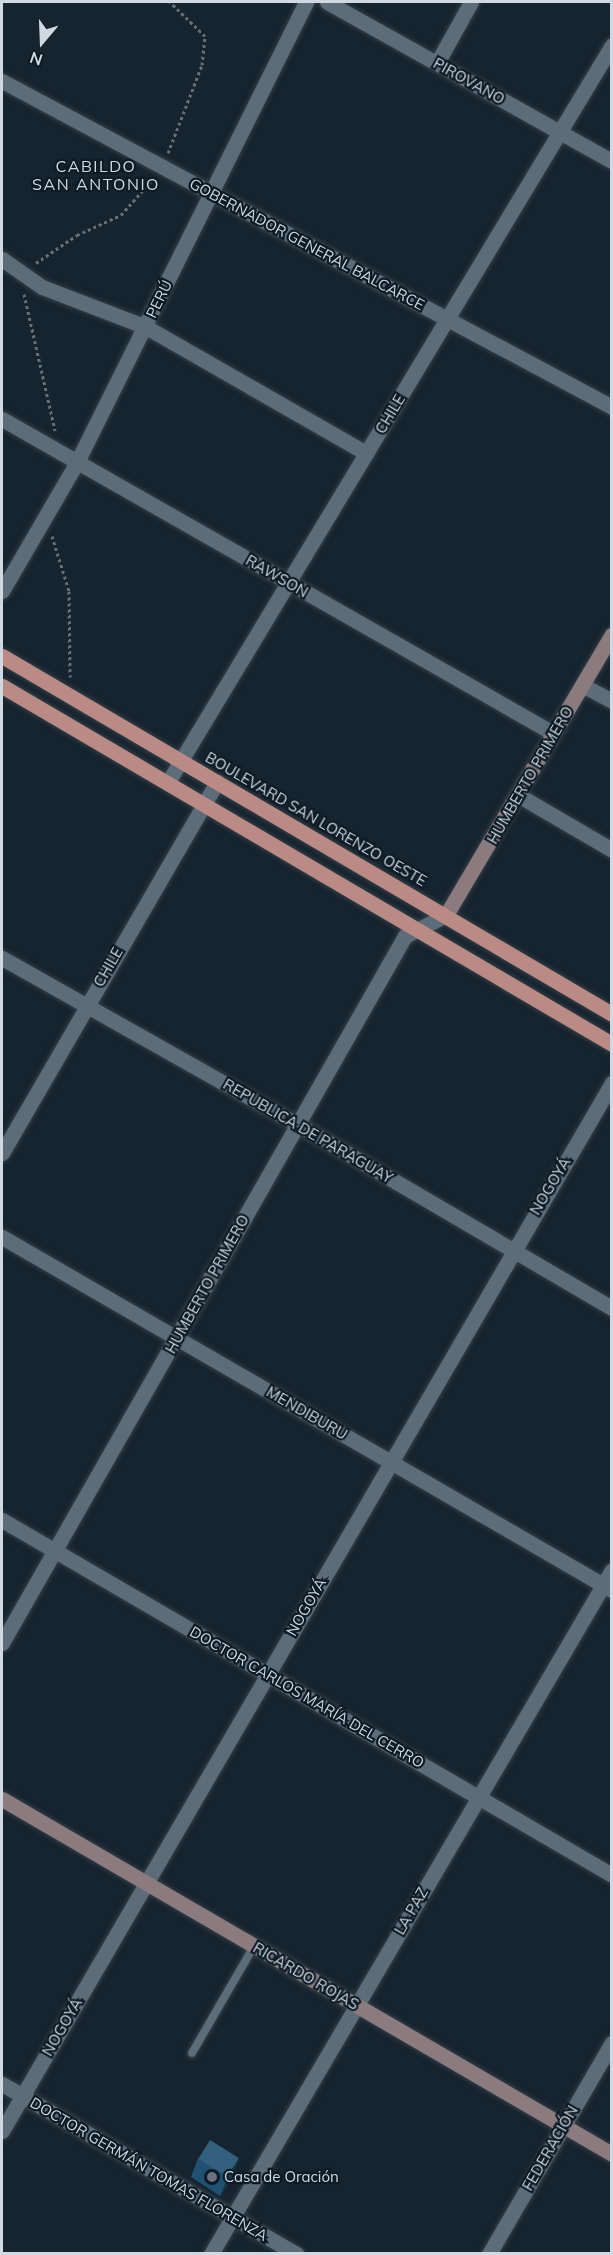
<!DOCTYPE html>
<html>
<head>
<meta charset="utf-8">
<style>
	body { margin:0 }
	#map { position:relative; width:613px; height:2255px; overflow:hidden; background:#16242f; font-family:Mulish,sans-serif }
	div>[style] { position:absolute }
	.path>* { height:3px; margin-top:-1.5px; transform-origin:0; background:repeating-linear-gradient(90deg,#64707a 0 3px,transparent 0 6px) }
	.roads { filter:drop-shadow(0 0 2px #333e47) drop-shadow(0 0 2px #333e47) }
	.lane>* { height:8px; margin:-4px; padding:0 4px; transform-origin:4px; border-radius:4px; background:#5c6c79 }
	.street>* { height:15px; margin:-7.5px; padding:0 7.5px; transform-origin:7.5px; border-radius:7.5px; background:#5c6c79 }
	.secondary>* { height:15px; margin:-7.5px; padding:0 7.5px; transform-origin:7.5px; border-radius:7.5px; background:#8b7b7f }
	.primary>* { height:15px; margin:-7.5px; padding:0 7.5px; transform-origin:7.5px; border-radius:7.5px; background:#ba8a84 }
	.wall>* { inset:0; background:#205172 }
	.shaded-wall>* { inset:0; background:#143952 }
	.building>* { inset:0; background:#33607e; transform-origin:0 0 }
	.dots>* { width:16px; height:16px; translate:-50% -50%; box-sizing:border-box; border:3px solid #0d1b26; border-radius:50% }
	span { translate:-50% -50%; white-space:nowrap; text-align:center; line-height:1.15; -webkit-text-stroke:4.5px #0d1b26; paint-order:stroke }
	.street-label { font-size:15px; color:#d0d9e1 }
	.poi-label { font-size:15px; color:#d0d9e1 }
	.left { translate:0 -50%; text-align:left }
	.neighbourhood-label { font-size:16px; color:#d0d9e1; letter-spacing:1.5px }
	.frame { position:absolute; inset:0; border:3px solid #d0d9e1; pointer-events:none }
	.north { position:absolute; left:12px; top:12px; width:60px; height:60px; -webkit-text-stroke:4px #0d1b26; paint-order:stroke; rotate:199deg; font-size:16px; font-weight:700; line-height:24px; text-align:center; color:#d0d9e1 }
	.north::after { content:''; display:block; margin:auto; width:21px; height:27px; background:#d0d9e1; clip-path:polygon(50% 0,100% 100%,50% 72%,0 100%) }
</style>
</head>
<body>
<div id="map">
	<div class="path">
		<i style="left:168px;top:153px;width:94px;rotate:-68.9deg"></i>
		<i style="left:202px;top:65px;width:29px;rotate:-84deg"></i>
		<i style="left:205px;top:36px;width:49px;rotate:-135.8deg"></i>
		<i style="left:36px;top:263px;width:50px;rotate:-34.3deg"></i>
		<i style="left:77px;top:235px;width:48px;rotate:-24.4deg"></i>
		<i style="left:121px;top:215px;width:48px;rotate:-48.4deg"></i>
		<i style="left:24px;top:294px;width:140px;rotate:77.2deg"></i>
		<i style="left:52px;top:536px;width:58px;rotate:72.8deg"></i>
		<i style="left:69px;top:591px;width:86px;rotate:89.3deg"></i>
	</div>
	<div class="roads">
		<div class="lane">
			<i style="left:192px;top:2053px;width:124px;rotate:-59.9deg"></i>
		</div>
		<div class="street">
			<i style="left:327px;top:2px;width:326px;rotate:29.2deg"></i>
			<i style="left:437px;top:63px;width:70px;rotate:-60.9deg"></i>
			<i style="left:2px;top:81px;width:692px;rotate:28.12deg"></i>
			<i style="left:2px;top:259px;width:49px;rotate:35deg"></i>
			<i style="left:42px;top:287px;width:111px;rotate:21deg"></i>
			<i style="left:146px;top:327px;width:254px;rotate:29.8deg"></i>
			<i style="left:2px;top:419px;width:634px;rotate:29.68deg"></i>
			<i style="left:2px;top:591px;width:149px;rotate:-59.8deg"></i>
			<i style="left:77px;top:462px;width:514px;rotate:-63.53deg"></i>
			<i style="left:582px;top:685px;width:34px;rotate:28deg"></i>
			<i style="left:168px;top:782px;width:860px;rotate:-58.93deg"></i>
			<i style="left:518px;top:795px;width:109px;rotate:30.3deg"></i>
			<i style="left:2px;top:958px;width:338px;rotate:29.4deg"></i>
			<i style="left:297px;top:1124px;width:365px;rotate:30.3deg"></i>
			<i style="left:2px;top:1153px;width:429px;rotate:-59.9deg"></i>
			<i style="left:2px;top:1237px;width:705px;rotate:30.06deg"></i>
			<i style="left:2px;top:1520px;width:706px;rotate:30.2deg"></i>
			<i style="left:2px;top:1643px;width:814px;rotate:-60.32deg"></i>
			<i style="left:405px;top:936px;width:46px;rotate:-27.1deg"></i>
			<i style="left:2px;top:2084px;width:340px;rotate:30deg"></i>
			<i style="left:2px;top:2131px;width:1213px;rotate:-59.8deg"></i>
			<i style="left:211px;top:2254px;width:793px;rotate:-59.62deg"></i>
			<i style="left:489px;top:2254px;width:244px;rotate:-59.8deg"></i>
		</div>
		<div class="secondary">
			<i style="left:446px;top:915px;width:326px;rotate:-59.4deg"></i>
			<i style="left:2px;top:1799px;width:706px;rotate:30.2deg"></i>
		</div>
		<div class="primary">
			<i style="left:2px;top:656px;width:707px;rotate:30.41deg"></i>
			<i style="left:2px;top:686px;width:707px;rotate:30.41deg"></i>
		</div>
	</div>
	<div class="wall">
		<i style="clip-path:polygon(198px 2158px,232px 2177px,220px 2196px,191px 2177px)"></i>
	</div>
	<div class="shaded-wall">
		<i style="clip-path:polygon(239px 2158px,232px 2177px,220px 2196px,228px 2176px)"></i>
	</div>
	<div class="building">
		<i style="left:210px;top:2140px;width:34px;height:22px;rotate:32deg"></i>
	</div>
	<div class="dots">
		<i style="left:212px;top:2177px;background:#6b7280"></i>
	</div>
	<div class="street-label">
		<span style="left:469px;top:81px;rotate:29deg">PIROVANO</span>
		<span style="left:307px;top:244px;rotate:28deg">GOBERNADOR GENERAL BALCARCE</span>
		<span style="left:159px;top:299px;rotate:-64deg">PERÚ</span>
		<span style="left:390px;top:414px;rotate:-59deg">CHILE</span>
		<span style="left:277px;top:576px;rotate:30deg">RAWSON</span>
		<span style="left:530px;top:775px;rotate:-60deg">HUMBERTO PRIMERO</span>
		<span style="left:316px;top:819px;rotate:30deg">BOULEVARD SAN LORENZO OESTE</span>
		<span style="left:108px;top:967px;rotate:-60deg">CHILE</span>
		<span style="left:308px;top:1131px;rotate:30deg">REPUBLICA DE PARAGUAY</span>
		<span style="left:550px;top:1186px;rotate:-59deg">NOGOYÁ</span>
		<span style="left:207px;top:1284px;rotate:-61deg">HUMBERTO PRIMERO</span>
		<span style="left:307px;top:1413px;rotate:30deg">MENDIBURU</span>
		<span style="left:306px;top:1607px;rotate:-60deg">NOGOYÁ</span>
		<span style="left:307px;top:1697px;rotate:30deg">DOCTOR CARLOS MARÍA DEL CERRO</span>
		<span style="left:411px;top:1911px;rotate:-60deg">LA PAZ</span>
		<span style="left:306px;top:1976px;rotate:30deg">RICARDO ROJAS</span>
		<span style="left:62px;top:2027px;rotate:-60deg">NOGOYÁ</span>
		<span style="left:550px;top:2148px;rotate:-60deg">FEDERACIÓN</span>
		<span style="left:149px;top:2169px;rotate:30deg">DOCTOR GERMÁN TOMAS FLORENZA</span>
	</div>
	<div class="poi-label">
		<span class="left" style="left:224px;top:2177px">Casa de Oración</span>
	</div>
	<div class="neighbourhood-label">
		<span style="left:96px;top:175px">CABILDO<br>SAN ANTONIO</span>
	</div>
	<div class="frame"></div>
	<div class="north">N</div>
</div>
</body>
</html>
